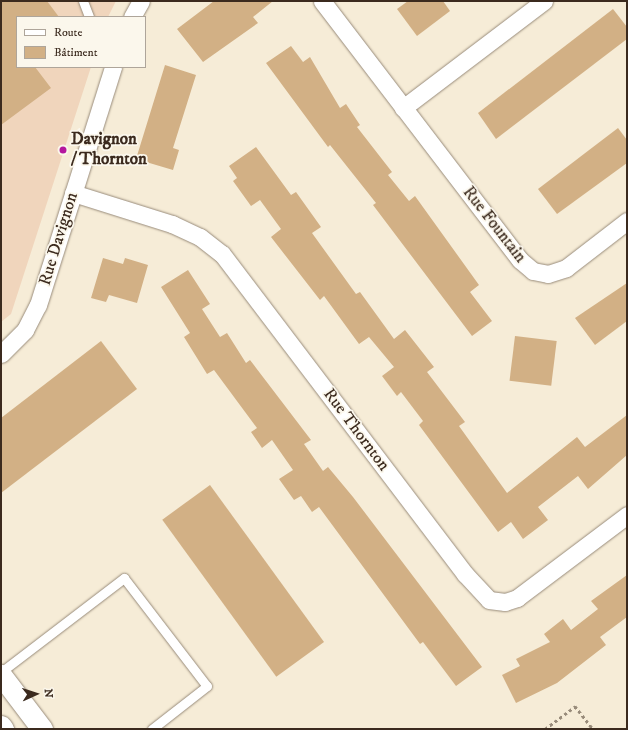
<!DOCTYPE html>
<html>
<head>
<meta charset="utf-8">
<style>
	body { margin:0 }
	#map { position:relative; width:628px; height:730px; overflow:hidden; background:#f6ecd7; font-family:"IM FELL DW Pica",serif }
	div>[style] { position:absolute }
	.built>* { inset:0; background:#f0d5bc }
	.building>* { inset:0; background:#d2b085; transform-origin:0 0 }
	.path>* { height:2.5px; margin-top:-1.25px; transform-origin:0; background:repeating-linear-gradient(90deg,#988b7a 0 3px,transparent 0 6px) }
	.roads { filter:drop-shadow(0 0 1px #988b7a) drop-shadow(0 0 1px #988b7a) }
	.service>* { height:9px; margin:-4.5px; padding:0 4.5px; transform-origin:4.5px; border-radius:4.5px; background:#fff }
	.minor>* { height:17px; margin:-8.5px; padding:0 8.5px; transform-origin:8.5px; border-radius:8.5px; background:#fff }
	.tertiary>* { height:21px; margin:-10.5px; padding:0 10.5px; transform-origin:10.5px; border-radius:10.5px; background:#fff }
	.dots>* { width:11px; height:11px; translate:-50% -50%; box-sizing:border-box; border:2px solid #fbf7ec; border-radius:50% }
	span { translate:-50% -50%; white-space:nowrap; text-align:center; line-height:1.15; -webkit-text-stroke:3.5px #fbf7ec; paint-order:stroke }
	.poi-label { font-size:17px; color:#3b2a1e; font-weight:700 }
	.left { translate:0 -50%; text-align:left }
	.street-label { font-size:17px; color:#3b2a1e }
	.frame { position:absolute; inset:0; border:2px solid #3b2a1e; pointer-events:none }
	.legend { position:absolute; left:16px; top:16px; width:130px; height:52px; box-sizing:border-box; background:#fbf7ec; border:1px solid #aea59a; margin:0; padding:5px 7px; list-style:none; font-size:12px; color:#3b2a1e }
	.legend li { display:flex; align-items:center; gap:8px; height:20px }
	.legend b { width:20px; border:1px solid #aea59a }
	.north { position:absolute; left:16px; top:674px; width:40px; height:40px; -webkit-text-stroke:3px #fbf7ec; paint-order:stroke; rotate:87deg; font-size:11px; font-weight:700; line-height:16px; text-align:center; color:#3b2a1e }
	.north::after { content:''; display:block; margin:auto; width:14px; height:18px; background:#3b2a1e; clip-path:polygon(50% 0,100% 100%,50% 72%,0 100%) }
</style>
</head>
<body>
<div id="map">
	<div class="built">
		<i style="clip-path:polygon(1px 1px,116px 1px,108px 17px,17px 17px,17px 67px,91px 67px,11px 314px,1px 322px)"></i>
	</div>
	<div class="building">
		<i style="clip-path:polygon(1px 1px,47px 1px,59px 17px,17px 17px,17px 67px,35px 67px,51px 88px,1px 125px)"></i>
		<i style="clip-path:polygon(214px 1px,273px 1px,253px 17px,258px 23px,203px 62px,177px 29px)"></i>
		<i style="clip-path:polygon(408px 1px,443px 1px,450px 11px,417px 36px,397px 9px)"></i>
		<i style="clip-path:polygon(613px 9px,627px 27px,627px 39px,496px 139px,478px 113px)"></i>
		<i style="clip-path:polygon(291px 46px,303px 62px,310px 57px,340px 108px,346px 104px,360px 125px,357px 127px,392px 172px,388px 175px,409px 201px,415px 196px,479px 285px,470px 292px,492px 321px,472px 336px,373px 205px,376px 203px,330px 145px,328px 147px,266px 63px)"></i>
		<i style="clip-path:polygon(165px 65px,196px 75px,173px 148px,179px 150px,173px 170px,136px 159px)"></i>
		<i style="clip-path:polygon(618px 128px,627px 140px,627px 163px,557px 214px,538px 189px)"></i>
		<i style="clip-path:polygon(256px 147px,291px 195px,296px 192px,321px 227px,312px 233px,356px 294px,360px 292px,394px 339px,405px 330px,434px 367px,427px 372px,465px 422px,459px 426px,507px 493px,577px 437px,585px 447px,627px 415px,627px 455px,588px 489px,578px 476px,538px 507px,548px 520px,523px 539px,511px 522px,498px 532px,419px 425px,423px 421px,401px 392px,397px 396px,382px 376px,394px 367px,369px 337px,359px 344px,324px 296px,320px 300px,271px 237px,281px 229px,260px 200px,251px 206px,233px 181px,237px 178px,229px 166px)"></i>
		<i style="clip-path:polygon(103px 258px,123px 264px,125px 258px,148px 265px,137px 303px,109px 295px,106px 302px,91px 298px)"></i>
		<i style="clip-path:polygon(188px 270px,210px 304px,202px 309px,220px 337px,227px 333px,246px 363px,250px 360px,311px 440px,304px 444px,323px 471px,328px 467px,353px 497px,482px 667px,456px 686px,423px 642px,420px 644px,319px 507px,312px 512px,301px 496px,294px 500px,279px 479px,293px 470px,272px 440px,262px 448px,251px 432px,257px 428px,214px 370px,207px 374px,184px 337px,190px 333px,161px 287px)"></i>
		<i style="clip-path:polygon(627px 283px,627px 321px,595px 345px,575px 318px)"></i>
		<i style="left:515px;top:336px;width:42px;height:45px;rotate:7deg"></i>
		<i style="clip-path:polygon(101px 341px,137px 389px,1px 493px,1px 418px)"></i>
		<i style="left:210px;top:485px;width:194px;height:59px;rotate:54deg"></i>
		<i style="clip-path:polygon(627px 575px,627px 617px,600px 637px,606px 645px,557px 683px,516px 703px,502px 675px,520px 666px,516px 659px,550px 642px,544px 634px,563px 619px,571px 630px,598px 609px,591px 601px)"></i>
	</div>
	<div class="path">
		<i style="left:545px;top:729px;width:38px;rotate:-37deg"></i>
		<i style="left:575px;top:706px;width:29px;rotate:52deg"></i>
	</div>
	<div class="roads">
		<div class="service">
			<i style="left:83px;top:1px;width:17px;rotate:69deg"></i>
			<i style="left:1px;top:672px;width:155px;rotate:-37.4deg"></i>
			<i style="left:124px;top:578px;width:136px;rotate:52.5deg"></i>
			<i style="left:207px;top:686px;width:70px;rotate:142deg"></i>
		</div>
		<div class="minor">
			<i style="left:322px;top:1px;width:326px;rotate:52.6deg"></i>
			<i style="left:520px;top:260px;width:17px;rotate:40deg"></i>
			<i style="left:533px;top:271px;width:15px;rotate:11deg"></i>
			<i style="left:548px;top:274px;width:19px;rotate:-18deg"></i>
			<i style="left:566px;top:268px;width:77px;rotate:-37.6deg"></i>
			<i style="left:132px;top:17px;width:18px;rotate:-61deg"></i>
			<i style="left:403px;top:108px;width:177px;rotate:-37.2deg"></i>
			<i style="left:73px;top:193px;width:104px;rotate:17.4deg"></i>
			<i style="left:172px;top:224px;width:31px;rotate:25deg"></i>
			<i style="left:200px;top:237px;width:28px;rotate:38deg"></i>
			<i style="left:222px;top:254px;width:402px;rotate:52.8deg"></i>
			<i style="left:465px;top:574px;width:35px;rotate:47deg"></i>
			<i style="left:489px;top:600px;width:16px;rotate:7deg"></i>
			<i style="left:505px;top:602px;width:13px;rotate:-18deg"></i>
			<i style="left:517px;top:598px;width:138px;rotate:-37deg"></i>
			<i style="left:1px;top:354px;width:34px;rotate:-45deg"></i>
			<i style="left:25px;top:330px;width:28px;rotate:-63deg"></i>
			<i style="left:38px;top:305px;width:250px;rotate:-72.5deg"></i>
		</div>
		<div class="tertiary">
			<i style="left:1px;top:675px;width:68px;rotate:52.8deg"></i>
			<i style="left:1px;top:726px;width:4px;rotate:56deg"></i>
		</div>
	</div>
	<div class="dots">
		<i style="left:63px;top:150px;background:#b5179e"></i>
	</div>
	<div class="poi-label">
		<span class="left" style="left:71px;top:150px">Davignon<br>/ Thornton</span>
	</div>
	<div class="street-label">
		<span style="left:494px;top:225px;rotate:52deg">Rue Fountain</span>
		<span style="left:59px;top:239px;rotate:-73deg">Rue Davignon</span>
		<span style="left:356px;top:430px;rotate:53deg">Rue Thornton</span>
	</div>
	<div class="frame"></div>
	<ul class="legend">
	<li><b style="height:5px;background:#fff"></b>Route</li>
	<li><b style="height:11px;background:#d2b085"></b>Bâtiment</li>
	</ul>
	<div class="north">N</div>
</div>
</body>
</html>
